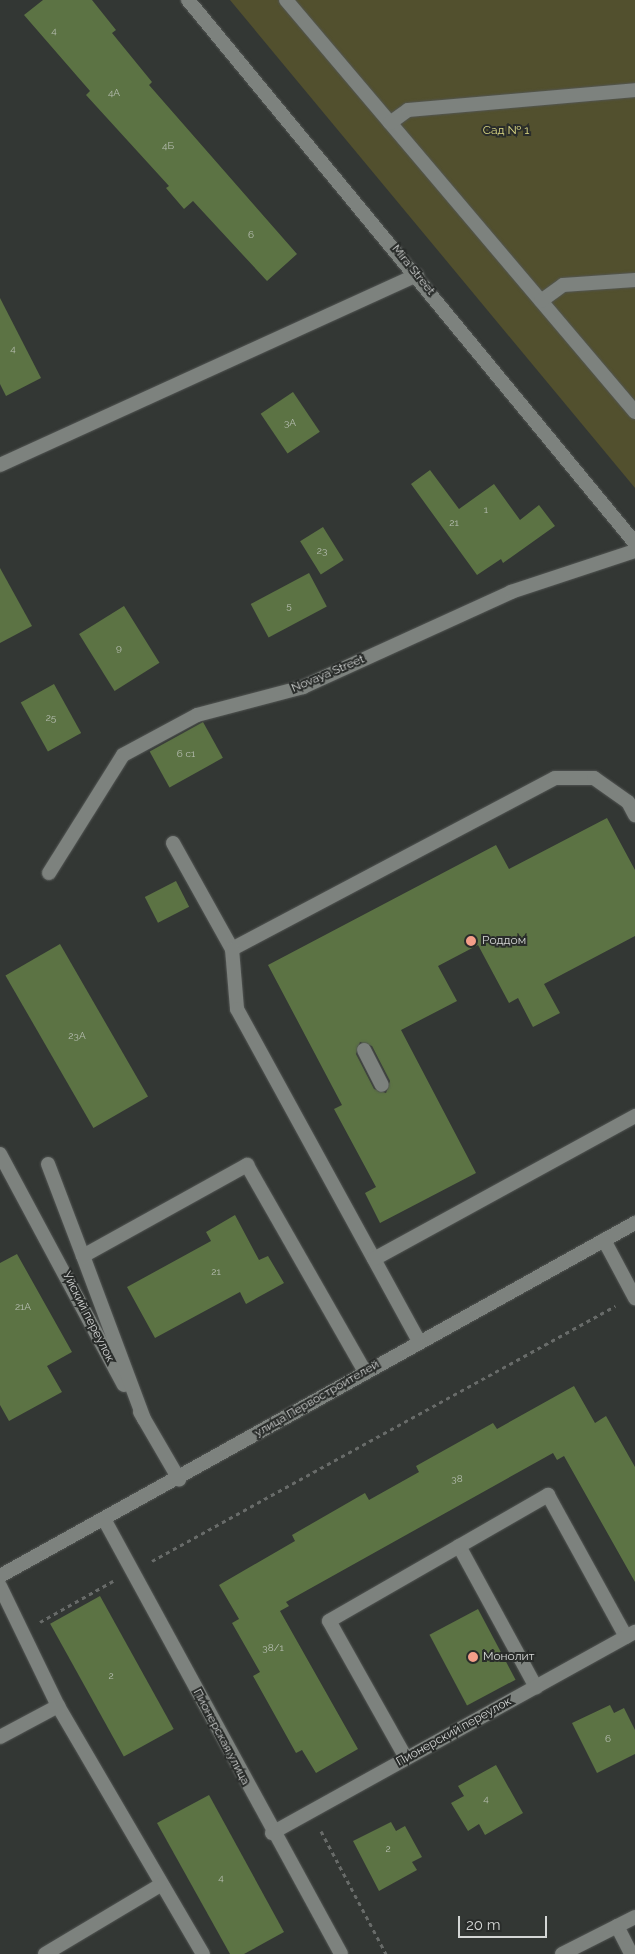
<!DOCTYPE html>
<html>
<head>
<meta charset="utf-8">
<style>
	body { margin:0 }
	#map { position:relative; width:635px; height:1954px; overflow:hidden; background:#333734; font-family:Raleway,sans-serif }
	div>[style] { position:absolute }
	.green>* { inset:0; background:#52502e }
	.building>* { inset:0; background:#5c7344; transform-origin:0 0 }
	.path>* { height:3px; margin-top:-1.5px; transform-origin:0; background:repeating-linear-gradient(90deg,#686b69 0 4px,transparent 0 8px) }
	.roads { filter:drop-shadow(0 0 1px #525553) drop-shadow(0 0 1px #525553) }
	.service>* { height:14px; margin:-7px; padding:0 7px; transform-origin:7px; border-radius:7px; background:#7d827e }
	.pedestrian>* { height:14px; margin:-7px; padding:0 7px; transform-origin:7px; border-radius:7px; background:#7d827e }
	.minor>* { height:14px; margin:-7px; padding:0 7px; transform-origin:7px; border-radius:7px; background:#7d827e }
	.secondary>* { height:14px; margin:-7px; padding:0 7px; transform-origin:7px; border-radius:7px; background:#7d827e }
	.dots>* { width:14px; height:14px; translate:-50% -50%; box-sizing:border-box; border:2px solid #292c2a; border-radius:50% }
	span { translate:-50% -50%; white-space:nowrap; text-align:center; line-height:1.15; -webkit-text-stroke:4px #292c2a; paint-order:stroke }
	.number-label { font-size:10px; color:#b6bdb1 }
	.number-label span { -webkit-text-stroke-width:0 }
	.park-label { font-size:12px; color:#dcd884 }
	.street-label { font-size:12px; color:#d4d6d5 }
	.poi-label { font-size:12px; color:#d4d6d5 }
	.left { translate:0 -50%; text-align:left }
	.scale { position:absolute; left:458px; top:1916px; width:89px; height:22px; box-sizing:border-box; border:2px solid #d4d6d5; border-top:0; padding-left:6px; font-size:15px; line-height:18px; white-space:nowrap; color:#d4d6d5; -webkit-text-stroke:4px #292c2a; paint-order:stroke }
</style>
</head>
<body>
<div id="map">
	<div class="green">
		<i style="clip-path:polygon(230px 0,635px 0,635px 488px)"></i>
	</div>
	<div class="building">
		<i style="clip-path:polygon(43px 0,92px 0,116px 30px,112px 33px,152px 82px,149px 85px,297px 254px,267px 281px,193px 201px,184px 209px,166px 188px,169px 186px,86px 95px,90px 91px,24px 15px)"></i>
		<i style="clip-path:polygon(0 298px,41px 378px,6px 396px,0 384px)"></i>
		<i style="left:293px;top:392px;width:48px;height:39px;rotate:56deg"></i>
		<i style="clip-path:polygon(430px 470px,459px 509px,494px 484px,520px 520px,539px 505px,555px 526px,503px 563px,501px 559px,477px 575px,411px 484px)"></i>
		<i style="left:323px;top:527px;width:39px;height:27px;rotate:58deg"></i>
		<i style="clip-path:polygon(0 568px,32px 626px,0 643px)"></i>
		<i style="left:309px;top:573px;width:38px;height:66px;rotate:62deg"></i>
		<i style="left:124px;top:606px;width:67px;height:53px;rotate:58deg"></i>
		<i style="left:54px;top:684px;width:56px;height:38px;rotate:61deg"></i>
		<i style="left:203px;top:722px;width:41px;height:61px;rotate:61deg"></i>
		<i style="clip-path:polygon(evenodd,607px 818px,635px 870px,635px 936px,544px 984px,560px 1013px,533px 1027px,518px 998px,509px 1003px,478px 945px,438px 966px,457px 1001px,401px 1030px,476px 1173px,380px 1223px,365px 1193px,376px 1187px,334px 1109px,342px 1105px,268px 965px,496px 845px,509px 869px,607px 818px,360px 1042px,372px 1046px,390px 1081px,386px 1093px,374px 1089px,356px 1054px,360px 1042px)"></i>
		<i style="left:176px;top:881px;width:29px;height:35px;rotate:63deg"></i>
		<i style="left:60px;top:944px;width:176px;height:63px;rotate:60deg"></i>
		<i style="clip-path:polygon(235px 1215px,259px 1260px,268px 1256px,284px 1283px,246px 1304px,240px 1292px,155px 1338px,127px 1287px,211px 1241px,206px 1232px)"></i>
		<i style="clip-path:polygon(17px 1254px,72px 1352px,47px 1366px,62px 1392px,9px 1421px,0 1405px,0 1263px)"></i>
		<i style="clip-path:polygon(574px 1386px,595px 1423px,606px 1416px,635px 1467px,635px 1582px,564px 1456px,557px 1460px,553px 1453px,286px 1602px,289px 1606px,280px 1611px,358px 1749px,316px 1773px,302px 1750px,296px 1753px,253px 1676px,260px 1672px,232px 1623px,239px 1619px,219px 1585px,295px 1541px,292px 1535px,365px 1493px,369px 1500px,419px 1472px,416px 1466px,493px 1423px,497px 1429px)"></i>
		<i style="left:100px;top:1596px;width:152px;height:57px;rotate:61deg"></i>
		<i style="left:478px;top:1609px;width:80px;height:55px;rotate:62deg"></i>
		<i style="clip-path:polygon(610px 1705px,614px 1713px,624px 1708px,635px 1730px,635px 1754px,597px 1773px,572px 1723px)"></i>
		<i style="clip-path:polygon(496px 1765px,523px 1813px,485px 1835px,479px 1824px,468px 1831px,451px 1803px,464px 1796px,458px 1786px)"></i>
		<i style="clip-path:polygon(209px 1795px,284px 1932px,244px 1954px,230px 1954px,157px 1823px)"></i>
		<i style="clip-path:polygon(391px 1822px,396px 1831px,405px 1826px,422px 1857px,412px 1862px,417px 1870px,379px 1891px,353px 1841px)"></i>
	</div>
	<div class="path">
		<i style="left:152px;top:1561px;width:529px;rotate:-28.84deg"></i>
		<i style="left:40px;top:1622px;width:84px;rotate:-29.3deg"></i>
		<i style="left:321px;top:1831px;width:139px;rotate:62.1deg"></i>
	</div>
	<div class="roads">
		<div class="service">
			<i style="left:286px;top:0;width:540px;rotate:49.73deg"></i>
			<i style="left:390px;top:123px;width:22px;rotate:-36deg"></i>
			<i style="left:408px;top:110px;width:228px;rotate:-5deg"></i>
			<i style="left:541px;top:301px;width:27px;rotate:-36deg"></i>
			<i style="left:563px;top:285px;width:72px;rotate:-4deg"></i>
			<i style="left:173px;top:843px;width:121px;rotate:60.9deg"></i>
			<i style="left:232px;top:949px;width:365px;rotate:-27.9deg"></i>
			<i style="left:555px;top:778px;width:39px"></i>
			<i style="left:594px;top:778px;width:42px;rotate:35.2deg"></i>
			<i style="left:628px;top:802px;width:15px;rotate:62deg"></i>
			<i style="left:232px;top:949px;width:60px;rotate:85.2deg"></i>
			<i style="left:237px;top:1009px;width:379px;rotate:61.3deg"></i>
			<i style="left:0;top:1154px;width:262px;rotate:61.8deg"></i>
			<i style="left:48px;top:1164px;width:98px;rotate:69.2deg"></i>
			<i style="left:604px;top:1240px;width:66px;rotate:61.9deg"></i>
			<i style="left:374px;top:1259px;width:298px;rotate:-28.7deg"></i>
			<i style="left:140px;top:1412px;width:78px;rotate:59.8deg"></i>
			<i style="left:144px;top:1419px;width:174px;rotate:-110.5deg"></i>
			<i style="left:83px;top:1256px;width:188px;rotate:-29deg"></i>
			<i style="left:247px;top:1165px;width:236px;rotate:60.3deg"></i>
			<i style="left:459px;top:1546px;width:161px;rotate:61.4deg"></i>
			<i style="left:0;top:1586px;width:133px;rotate:64.2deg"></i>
			<i style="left:58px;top:1706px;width:287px;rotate:59.7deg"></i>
			<i style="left:0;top:1737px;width:66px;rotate:-28.1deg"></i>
			<i style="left:406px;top:1758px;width:157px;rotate:-119.3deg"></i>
			<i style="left:329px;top:1621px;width:253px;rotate:-29.9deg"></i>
			<i style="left:548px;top:1495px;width:162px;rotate:61.2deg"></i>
			<i style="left:272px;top:1833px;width:415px;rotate:-29deg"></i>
			<i style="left:617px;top:1926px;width:31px;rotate:63deg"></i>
			<i style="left:45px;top:1954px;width:136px;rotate:-30.9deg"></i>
			<i style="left:562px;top:1954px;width:82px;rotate:-26.9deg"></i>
		</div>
		<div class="pedestrian">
			<i style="left:364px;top:1050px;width:39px;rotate:63deg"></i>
		</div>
		<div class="minor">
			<i style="left:0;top:465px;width:458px;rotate:-24.5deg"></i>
			<i style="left:49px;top:873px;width:139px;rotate:-57.9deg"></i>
			<i style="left:123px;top:755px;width:84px;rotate:-28.4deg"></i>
			<i style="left:197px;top:715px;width:110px;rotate:-14.8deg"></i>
			<i style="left:303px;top:687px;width:229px;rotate:-24.5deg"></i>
			<i style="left:511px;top:592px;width:131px;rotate:-18.3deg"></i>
			<i style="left:104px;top:1519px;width:495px;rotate:61.4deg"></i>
		</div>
		<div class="secondary">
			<i style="left:188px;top:0;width:703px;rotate:50.54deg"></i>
			<i style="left:0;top:1576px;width:727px;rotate:-29.07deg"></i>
		</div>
	</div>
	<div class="dots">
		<i style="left:471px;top:941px;background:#f49e89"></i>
		<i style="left:473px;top:1657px;background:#f49e89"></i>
	</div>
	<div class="number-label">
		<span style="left:54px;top:31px">4</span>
		<span style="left:114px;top:93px">4А</span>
		<span style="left:168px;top:146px">4Б</span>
		<span style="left:251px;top:235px">6</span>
		<span style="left:13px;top:349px">4</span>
		<span style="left:290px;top:423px">3А</span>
		<span style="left:486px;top:510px">1</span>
		<span style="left:454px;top:523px">21</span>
		<span style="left:322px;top:551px">23</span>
		<span style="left:289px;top:606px">5</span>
		<span style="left:119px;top:648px">9</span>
		<span style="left:51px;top:718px">25</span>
		<span style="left:186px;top:754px">6 с1</span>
		<span style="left:77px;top:1036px">23А</span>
		<span style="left:216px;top:1272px">21</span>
		<span style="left:23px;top:1307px">21А</span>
		<span style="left:457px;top:1479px">38</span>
		<span style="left:273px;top:1648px">38/1</span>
		<span style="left:111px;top:1676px">2</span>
		<span style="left:608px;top:1739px">6</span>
		<span style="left:486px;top:1799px">4</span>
		<span style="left:388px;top:1849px">2</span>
		<span style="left:221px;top:1878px">4</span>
	</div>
	<div class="park-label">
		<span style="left:506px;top:131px">Сад № 1</span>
	</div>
	<div class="street-label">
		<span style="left:413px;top:270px;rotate:51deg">Mira Street</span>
		<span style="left:328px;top:674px;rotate:-23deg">Novaya Street</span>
		<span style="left:88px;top:1317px;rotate:63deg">Уйский переулок</span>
		<span style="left:317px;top:1399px;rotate:-30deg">улица Первостроителей</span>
		<span style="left:454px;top:1732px;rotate:-29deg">Пионерский переулок</span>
		<span style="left:221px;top:1737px;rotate:62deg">Пионерская улица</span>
	</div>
	<div class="poi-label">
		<span class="left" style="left:482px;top:941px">Роддом</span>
		<span class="left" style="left:483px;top:1657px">Монолит</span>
	</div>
	<div class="scale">20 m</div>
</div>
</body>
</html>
